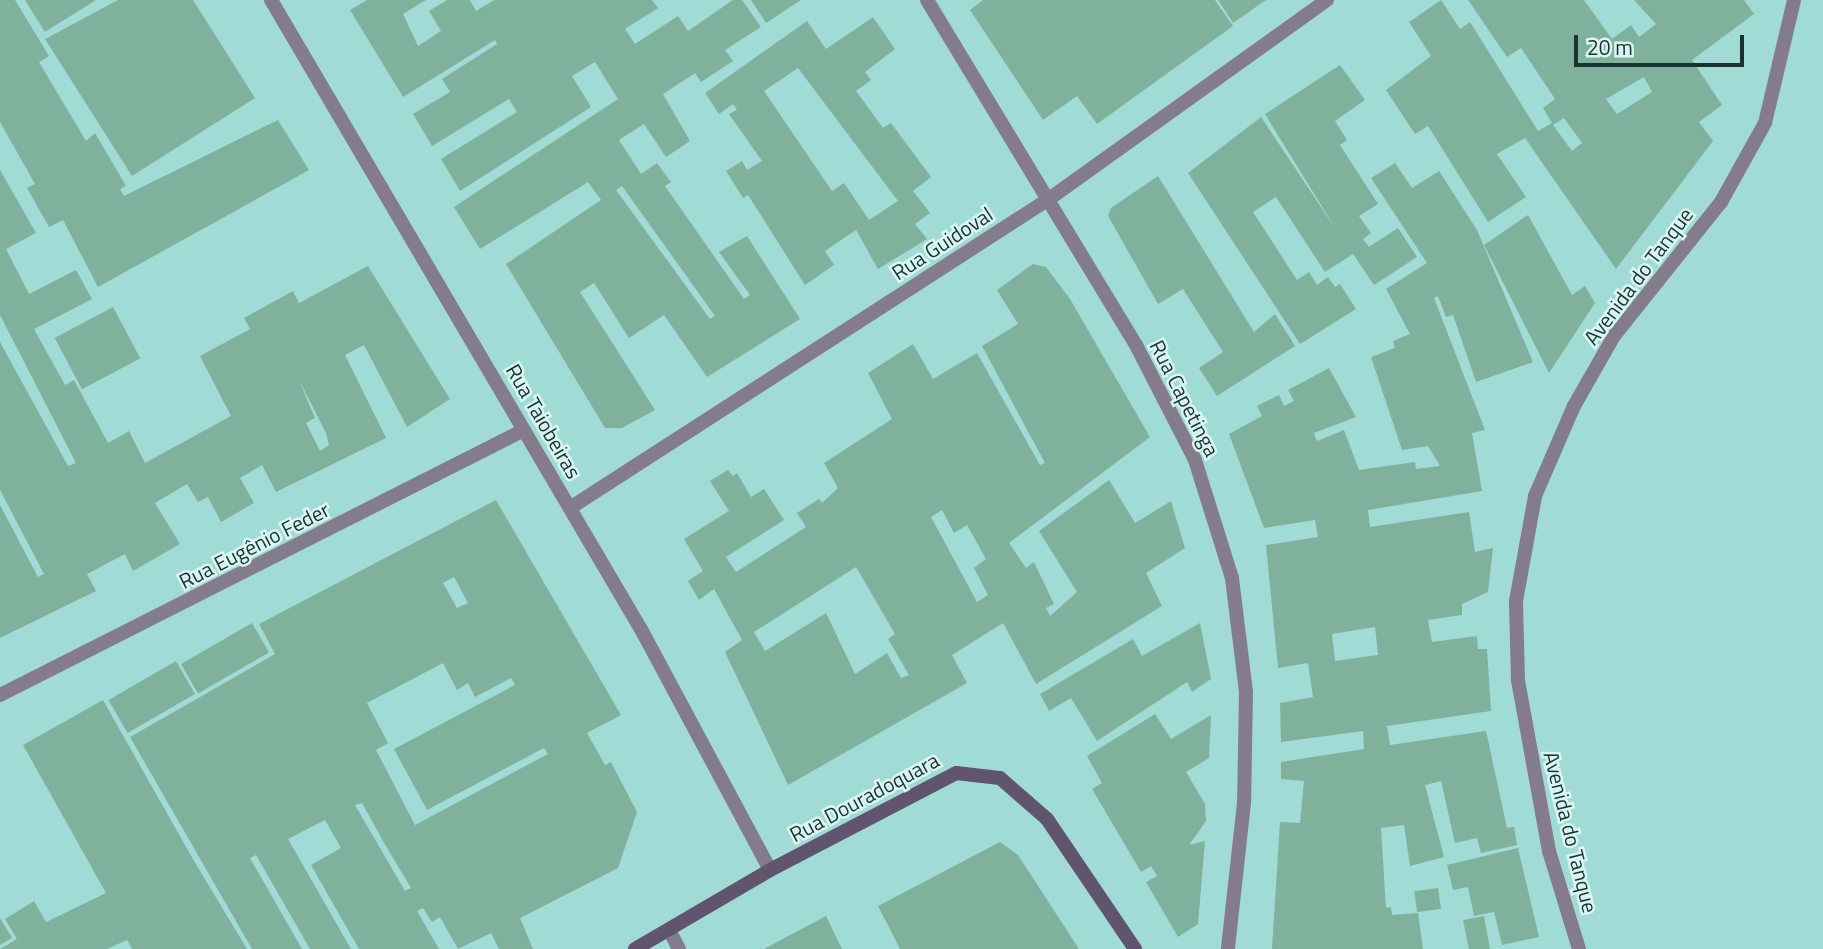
<!DOCTYPE html>
<html>
<head>
<meta charset="utf-8">
<style>
	body { margin:0 }
	#map { position:relative; width:1823px; height:949px; overflow:hidden; background:#a1dbd5; font-family:"Titillium Web",sans-serif }
	div>[style] { position:absolute }
	.building>* { inset:0; background:#80b19d; transform-origin:0 0 }
	.minor>* { height:14px; margin:-7px; padding:0 7px; transform-origin:7px; border-radius:7px; background:#847c8d }
	.secondary>* { height:14px; margin:-7px; padding:0 7px; transform-origin:7px; border-radius:7px; background:#61556d }
	span { translate:-50% -50%; white-space:nowrap; text-align:center; line-height:1.15; -webkit-text-stroke:5px #d9f6f2; paint-order:stroke }
	.street-label { font-size:21px; color:#1b3330 }
	.scale { position:absolute; left:1574px; top:35px; width:170px; height:32px; box-sizing:border-box; border:4px solid #1b3330; border-top:0; padding-left:9px; font-size:21px; line-height:24px; white-space:nowrap; color:#1b3330; -webkit-text-stroke:5px #d9f6f2; paint-order:stroke }
</style>
</head>
<body>
<div id="map">
	<div class="building">
		<i style="clip-path:polygon(0 0,15px 0,49px 56px,39px 62px,86px 141px,95px 133px,126px 186px,120px 189px,124px 196px,278px 120px,309px 170px,98px 287px,63px 220px,49px 227px,27px 188px,35px 184px,0 122px)"></i>
		<i style="clip-path:polygon(25px 0,96px 0,45px 32px)"></i>
		<i style="clip-path:polygon(118px 0,193px 0,255px 98px,132px 176px,45px 39px)"></i>
		<i style="clip-path:polygon(evenodd,367px 0,426px 0,403px 14px,418px 46px,441px 31px,429px 11px,447px 0,470px 0,476px 11px,494px 0,652px 0,658px 8px,625px 29px,635px 44px,678px 16px,688px 31px,733px 0,742px 0,761px 27px,725px 50px,733px 61px,701px 82px,695px 73px,663px 94px,690px 141px,666px 157px,644px 124px,619px 140px,641px 174px,657px 163px,671px 182px,665px 186px,744px 299px,750px 295px,719px 252px,747px 236px,800px 319px,707px 377px,664px 315px,629px 338px,594px 283px,580px 292px,655px 410px,622px 428px,605px 428px,506px 264px,601px 200px,588px 182px,480px 249px,454px 207px,618px 99px,595px 62px,572px 76px,591px 107px,460px 191px,441px 159px,517px 112px,509px 99px,432px 146px,413px 114px,450px 92px,442px 79px,497px 44px,495px 40px,403px 97px,350px 10px,367px 0,622px 186px,715px 316px,710px 319px,616px 190px,622px 186px)"></i>
		<i style="clip-path:polygon(751px 0,801px 0,766px 23px)"></i>
		<i style="clip-path:polygon(983px 0,1215px 0,1233px 26px,1097px 124px,1077px 96px,1043px 120px,970px 10px)"></i>
		<i style="clip-path:polygon(1218px 0,1266px 0,1233px 23px)"></i>
		<i style="clip-path:polygon(evenodd,1441px 0,1460px 29px,1470px 22px,1538px 131px,1552px 123px,1543px 108px,1555px 99px,1521px 48px,1507px 57px,1468px 0,1584px 0,1612px 39px,1631px 25px,1639px 37px,1656px 24px,1634px 0,1744px 0,1754px 14px,1692px 60px,1722px 105px,1699px 122px,1713px 141px,1616px 269px,1525px 138px,1497px 154px,1526px 197px,1488px 222px,1428px 126px,1415px 134px,1386px 90px,1431px 56px,1409px 22px,1441px 0,1644px 77px,1652px 92px,1617px 114px,1606px 99px,1644px 77px,1441px 0,1564px 118px,1582px 143px,1572px 151px,1553px 125px,1564px 118px)"></i>
		<i style="clip-path:polygon(evenodd,873px 17px,895px 49px,865px 72px,871px 80px,856px 91px,883px 128px,891px 123px,931px 177px,913px 191px,930px 213px,915px 224px,927px 239px,878px 269px,856px 230px,825px 251px,834px 265px,805px 285px,748px 195px,743px 198px,726px 171px,742px 161px,747px 170px,762px 161px,729px 114px,737px 110px,733px 104px,719px 114px,705px 93px,807px 21px,826px 49px,873px 17px,798px 68px,898px 201px,869px 220px,844px 183px,832px 191px,764px 91px,798px 68px)"></i>
		<i style="clip-path:polygon(1340px 65px,1365px 100px,1335px 121px,1347px 140px,1340px 145px,1378px 204px,1359px 216px,1371px 233px,1363px 239px,1369px 247px,1398px 228px,1417px 257px,1374px 285px,1353px 254px,1325px 272px,1276px 197px,1253px 212px,1297px 280px,1309px 272px,1317px 285px,1328px 277px,1335px 287px,1340px 284px,1356px 309px,1300px 344px,1188px 173px,1261px 117px,1337px 231px,1265px 114px)"></i>
		<i style="clip-path:polygon(evenodd,1395px 163px,1412px 188px,1439px 171px,1477px 230px,1533px 362px,1476px 382px,1453px 315px,1446px 317px,1438px 296px,1434px 298px,1485px 430px,1472px 433px,1482px 491px,1368px 510px,1370px 527px,1469px 512px,1475px 552px,1493px 548px,1488px 592px,1462px 604px,1462px 615px,1428px 620px,1432px 642px,1477px 636px,1478px 649px,1487px 649px,1491px 711px,1387px 726px,1390px 745px,1486px 731px,1507px 828px,1514px 827px,1517px 845px,1481px 853px,1477px 838px,1455px 843px,1441px 781px,1425px 785px,1444px 857px,1410px 866px,1404px 825px,1381px 828px,1386px 908px,1391px 907px,1392px 915px,1418px 913px,1423px 949px,1272px 949px,1280px 822px,1300px 823px,1304px 781px,1281px 779px,1281px 762px,1364px 749px,1363px 731px,1281px 742px,1280px 703px,1313px 697px,1308px 663px,1278px 668px,1266px 545px,1318px 537px,1315px 520px,1264px 528px,1229px 434px,1262px 416px,1257px 406px,1279px 395px,1284px 406px,1294px 401px,1288px 390px,1329px 368px,1356px 417px,1314px 433px,1317px 441px,1344px 430px,1359px 470px,1415px 462px,1416px 469px,1440px 466px,1428px 446px,1402px 450px,1371px 357px,1395px 348px,1393px 341px,1410px 334px,1386px 289px,1427px 263px,1371px 178px,1395px 163px,1375px 627px,1378px 655px,1335px 661px,1332px 634px,1375px 627px)"></i>
		<i style="clip-path:polygon(evenodd,0 170px,36px 233px,6px 249px,29px 294px,76px 270px,92px 299px,34px 329px,65px 385px,74px 380px,108px 443px,129px 431px,145px 463px,231px 416px,200px 356px,250px 329px,244px 318px,293px 291px,299px 303px,368px 266px,450px 399px,407px 427px,364px 345px,345px 355px,386px 438px,276px 492px,262px 465px,240px 478px,254px 503px,221px 522px,208px 497px,198px 502px,187px 484px,155px 503px,180px 544px,133px 571px,125px 554px,87px 574px,96px 591px,0 638px,0 505px,38px 577px,44px 574px,0 490px,0 342px,68px 466px,76px 463px,0 315px,0 170px,299px 380px,326px 433px,329px 445px,320px 451px,306px 423px,315px 418px,299px 380px)"></i>
		<i style="clip-path:polygon(1158px 176px,1254px 332px,1275px 314px,1295px 346px,1217px 396px,1199px 368px,1223px 352px,1183px 289px,1158px 304px,1108px 216px,1111px 208px)"></i>
		<i style="clip-path:polygon(1528px 215px,1572px 295px,1585px 286px,1595px 303px,1549px 373px,1484px 245px)"></i>
		<i style="clip-path:polygon(evenodd,1033px 264px,1046px 267px,1070px 299px,1150px 437px,1009px 543px,1026px 568px,1034px 562px,1054px 604px,1046px 608px,1050px 616px,1077px 592px,1039px 531px,1109px 480px,1135px 523px,1171px 501px,1185px 548px,1146px 573px,1162px 606px,1036px 684px,1003px 623px,952px 655px,967px 683px,788px 785px,725px 652px,742px 640px,714px 589px,699px 600px,688px 581px,703px 571px,684px 539px,729px 511px,710px 481px,728px 470px,733px 476px,737px 473px,751px 497px,764px 489px,784px 520px,726px 557px,736px 572px,806px 527px,797px 513px,819px 499px,822px 503px,838px 488px,824px 463px,892px 419px,868px 373px,913px 344px,933px 379px,977px 353px,1040px 465px,1045px 463px,982px 346px,1018px 324px,997px 290px,1033px 264px,942px 510px,954px 533px,967px 525px,986px 559px,974px 568px,988px 595px,977px 602px,931px 517px,942px 510px,1033px 264px,856px 567px,895px 634px,888px 639px,909px 675px,901px 678px,887px 653px,855px 674px,826px 613px,765px 651px,754px 632px,856px 567px)"></i>
		<i style="left:113px;top:307px;width:58px;height:66px;rotate:62deg"></i>
		<i style="clip-path:polygon(evenodd,496px 500px,621px 715px,587px 733px,605px 765px,611px 762px,637px 812px,618px 868px,520px 918px,533px 949px,499px 949px,491px 933px,458px 949px,440px 917px,432px 922px,423px 908px,417px 911px,439px 949px,359px 949px,311px 865px,341px 848px,325px 820px,288px 839px,351px 949px,310px 949px,256px 855px,250px 858px,302px 949px,252px 949px,130px 737px,275px 654px,259px 624px,496px 500px,454px 577px,468px 603px,457px 608px,443px 583px,454px 577px,496px 500px,443px 663px,457px 690px,468px 683px,475px 697px,511px 678px,515px 685px,394px 749px,427px 810px,544px 748px,548px 754px,415px 825px,376px 750px,388px 743px,367px 703px,443px 663px,496px 500px,362px 803px,383px 841px,411px 888px,405px 891px,355px 805px,362px 803px)"></i>
		<i style="left:252px;top:623px;width:34px;height:82px;rotate:60deg"></i>
		<i style="clip-path:polygon(1200px 623px,1211px 679px,1192px 692px,1187px 682px,1097px 741px,1071px 698px,1049px 711px,1040px 694px,1133px 639px,1142px 656px)"></i>
		<i style="left:176px;top:661px;width:38px;height:78px;rotate:60deg"></i>
		<i style="clip-path:polygon(103px 700px,194px 861px,247px 949px,132px 949px,127px 940px,107px 949px,0 949px,17px 939px,5px 919px,34px 901px,46px 922px,106px 893px,23px 745px)"></i>
		<i style="clip-path:polygon(1155px 714px,1171px 739px,1211px 715px,1209px 758px,1186px 772px,1205px 804px,1206px 821px,1189px 845px,1205px 841px,1198px 924px,1178px 937px,1146px 882px,1157px 876px,1151px 866px,1141px 872px,1092px 789px,1102px 783px,1087px 756px)"></i>
		<i style="clip-path:polygon(1000px 842px,1018px 855px,1079px 949px,900px 949px,878px 906px)"></i>
		<i style="clip-path:polygon(1518px 848px,1539px 937px,1502px 945px,1494px 912px,1474px 916px,1468px 887px,1453px 890px,1447px 865px)"></i>
		<i style="left:1438px;top:888px;width:21px;height:24px;rotate:82deg"></i>
		<i style="clip-path:polygon(826px 916px,842px 949px,764px 949px)"></i>
		<i style="clip-path:polygon(1484px 916px,1490px 949px,1469px 949px,1463px 920px)"></i>
		<i style="clip-path:polygon(0 918px,12px 938px,0 945px)"></i>
	</div>
	<div class="minor">
		<i style="left:271px;top:0;width:732px;rotate:59.55deg"></i>
		<i style="left:642px;top:631px;width:271px;rotate:61.8deg"></i>
		<i style="left:927px;top:0;width:403px;rotate:58.8deg"></i>
		<i style="left:1136px;top:345px;width:129px;rotate:62.8deg"></i>
		<i style="left:1195px;top:460px;width:124px;rotate:72.6deg"></i>
		<i style="left:1232px;top:578px;width:115px;rotate:83deg"></i>
		<i style="left:1246px;top:692px;width:111px;rotate:91deg"></i>
		<i style="left:1244px;top:803px;width:147px;rotate:96.3deg"></i>
		<i style="left:570px;top:508px;width:570px;rotate:-32.83deg"></i>
		<i style="left:1049px;top:199px;width:342px;rotate:-35.6deg"></i>
		<i style="left:0;top:695px;width:587px;rotate:-26.83deg"></i>
		<i style="left:669px;top:930px;width:21px;rotate:62deg"></i>
		<i style="left:1579px;top:949px;width:102px;rotate:-107deg"></i>
		<i style="left:1549px;top:851px;width:174px;rotate:-100.3deg"></i>
		<i style="left:1518px;top:680px;width:79px;rotate:-91.5deg"></i>
		<i style="left:1516px;top:601px;width:107px;rotate:-79.7deg"></i>
		<i style="left:1535px;top:496px;width:98px;rotate:-66.6deg"></i>
		<i style="left:1574px;top:406px;width:81px;rotate:-60.3deg"></i>
		<i style="left:1614px;top:336px;width:171px;rotate:-51.4deg"></i>
		<i style="left:1721px;top:202px;width:90px;rotate:-60.9deg"></i>
		<i style="left:1765px;top:123px;width:126px;rotate:-76.7deg"></i>
	</div>
	<div class="secondary">
		<i style="left:635px;top:949px;width:156px;rotate:-30.3deg"></i>
		<i style="left:770px;top:870px;width:210px;rotate:-27.5deg"></i>
		<i style="left:956px;top:773px;width:44px;rotate:6.5deg"></i>
		<i style="left:1000px;top:778px;width:62px;rotate:41.1deg"></i>
		<i style="left:1047px;top:819px;width:157px;rotate:55.9deg"></i>
	</div>
	<div class="street-label">
		<span style="left:942px;top:243px;rotate:-33deg">Rua Guidoval</span>
		<span style="left:1638px;top:276px;rotate:-53deg">Avenida do Tanque</span>
		<span style="left:1185px;top:398px;rotate:63deg">Rua Capetinga</span>
		<span style="left:544px;top:421px;rotate:60deg">Rua Taiobeiras</span>
		<span style="left:254px;top:545px;rotate:-27deg">Rua Eugênio Feder</span>
		<span style="left:864px;top:797px;rotate:-28deg">Rua Douradoquara</span>
		<span style="left:1571px;top:832px;rotate:76deg">Avenida do Tanque</span>
	</div>
	<div class="scale">20 m</div>
</div>
</body>
</html>
